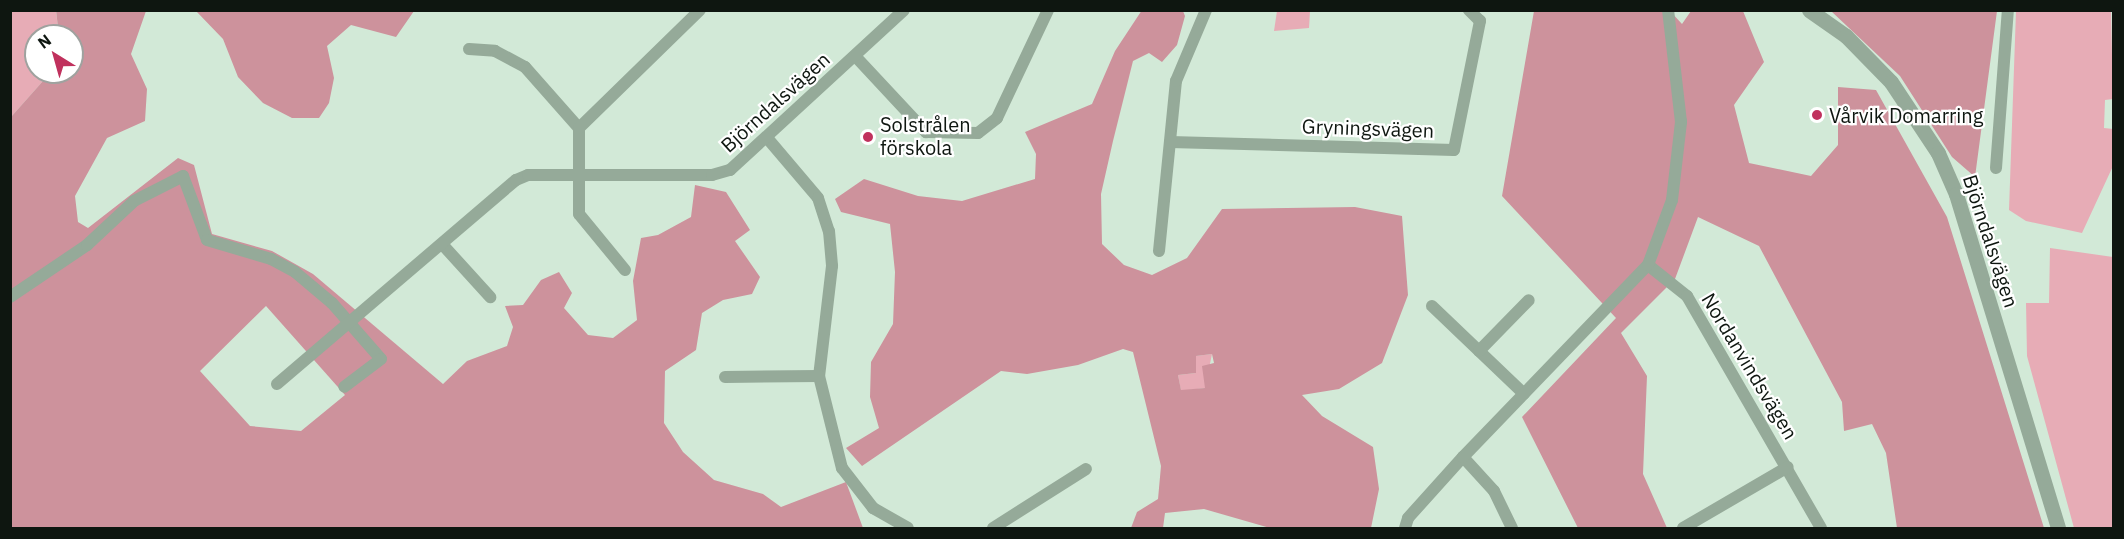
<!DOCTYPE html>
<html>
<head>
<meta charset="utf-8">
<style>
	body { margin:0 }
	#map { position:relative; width:2124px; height:539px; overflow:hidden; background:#d2e9d7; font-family:"IBM Plex Sans",sans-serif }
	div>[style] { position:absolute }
	.green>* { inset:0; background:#e7acb6 }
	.forest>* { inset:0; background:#cd929c }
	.minor>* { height:12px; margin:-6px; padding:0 6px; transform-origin:6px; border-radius:6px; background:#95aa99 }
	.tertiary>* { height:15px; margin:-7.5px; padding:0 7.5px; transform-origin:7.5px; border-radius:7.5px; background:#95aa99 }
	.dots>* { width:16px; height:16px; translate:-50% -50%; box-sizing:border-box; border:3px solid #fff; border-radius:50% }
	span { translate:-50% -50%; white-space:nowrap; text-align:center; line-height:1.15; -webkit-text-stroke:4.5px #fff; paint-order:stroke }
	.street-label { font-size:20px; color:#0e1610 }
	.poi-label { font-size:20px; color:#0e1610 }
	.left { translate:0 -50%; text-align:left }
	.frame { position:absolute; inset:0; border:12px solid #0e1610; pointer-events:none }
	.north { position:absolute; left:24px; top:24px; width:60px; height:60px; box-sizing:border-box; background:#fff; border:2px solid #9fa29f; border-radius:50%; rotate:323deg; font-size:16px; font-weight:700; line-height:24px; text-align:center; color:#0e1610 }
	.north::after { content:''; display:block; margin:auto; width:21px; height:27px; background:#c0315d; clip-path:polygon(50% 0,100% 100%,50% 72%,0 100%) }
</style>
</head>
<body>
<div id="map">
	<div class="green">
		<i style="clip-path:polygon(11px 11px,56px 11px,59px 36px,36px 36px,36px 72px,51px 72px,11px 117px)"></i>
		<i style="clip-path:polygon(1277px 11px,1310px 11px,1309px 28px,1274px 31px)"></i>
		<i style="clip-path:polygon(2016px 11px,2111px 11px,2113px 99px,2105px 100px,2104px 128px,2113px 129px,2113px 166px,2082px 233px,2026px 221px,2009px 210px)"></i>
		<i style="clip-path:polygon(2050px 248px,2113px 257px,2113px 528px,2074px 528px,2027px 356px,2026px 303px,2049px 303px)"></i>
		<i style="clip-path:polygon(1212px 354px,1205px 388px,1181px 391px,1178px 375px,1196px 373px,1196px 356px)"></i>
	</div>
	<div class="forest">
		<i style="clip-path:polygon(evenodd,56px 10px,146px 11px,131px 54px,147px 89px,145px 121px,107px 138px,75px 196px,78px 222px,88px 228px,178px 158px,194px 165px,212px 234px,272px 251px,313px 274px,443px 384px,467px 361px,507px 346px,513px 327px,505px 306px,523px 305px,541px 280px,559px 272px,572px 293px,564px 308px,588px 335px,613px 338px,637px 320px,633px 281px,641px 238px,658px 235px,691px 217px,695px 185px,726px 192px,750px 230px,735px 241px,760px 277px,752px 294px,723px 300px,702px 313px,696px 350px,665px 371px,664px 423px,683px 452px,714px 480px,763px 494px,781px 507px,846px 482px,863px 528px,11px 528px,11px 117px,51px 72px,72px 72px,72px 36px,59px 36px,56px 10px,266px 306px,345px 395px,301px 431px,250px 426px,200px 371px,266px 306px)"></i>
		<i style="clip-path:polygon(evenodd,1142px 10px,1183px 11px,1185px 16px,1177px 45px,1162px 62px,1149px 53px,1133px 61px,1113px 141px,1101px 194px,1102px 244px,1124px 265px,1152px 275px,1187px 258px,1222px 209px,1355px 207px,1402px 216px,1408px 295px,1382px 363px,1339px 389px,1302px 395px,1322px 416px,1373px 447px,1379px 489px,1371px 528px,1270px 528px,1204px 509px,1165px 513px,1163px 528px,1131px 528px,1137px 512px,1158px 499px,1161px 466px,1133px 352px,1123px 349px,1078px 365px,1027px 374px,1001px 371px,862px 466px,846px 448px,879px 428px,870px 397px,871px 362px,893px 324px,895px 272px,890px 224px,841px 212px,835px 199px,864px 179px,918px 196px,962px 201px,1035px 179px,1036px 154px,1025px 132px,1092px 104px,1115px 51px,1142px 10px,1212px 354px,1214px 363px,1202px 366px,1205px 388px,1181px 390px,1178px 375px,1196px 373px,1196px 356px,1212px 354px)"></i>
		<i style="clip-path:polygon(196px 11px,414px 11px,396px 37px,351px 25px,327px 46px,334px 78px,329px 103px,319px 118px,292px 118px,263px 103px,238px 77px,223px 39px)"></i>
		<i style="clip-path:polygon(1534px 11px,1670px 11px,1682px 24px,1691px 11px,1743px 11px,1764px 62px,1734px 105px,1749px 163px,1811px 176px,1838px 145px,1838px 87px,1876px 90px,1947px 217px,2044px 528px,1897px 528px,1886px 453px,1872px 424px,1844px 431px,1842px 402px,1759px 246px,1698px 217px,1675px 279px,1621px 333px,1647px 376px,1643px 474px,1667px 528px,1578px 528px,1522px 417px,1616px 318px,1502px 196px)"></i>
		<i style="clip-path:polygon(1831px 11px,1997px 11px,1975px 177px,1952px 157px,1900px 76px)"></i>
	</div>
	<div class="minor">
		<i style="left:469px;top:49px;width:26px;rotate:4deg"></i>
		<i style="left:495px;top:51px;width:34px;rotate:28deg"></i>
		<i style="left:525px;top:67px;width:81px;rotate:48.5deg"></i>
		<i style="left:856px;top:57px;width:103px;rotate:47deg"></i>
		<i style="left:926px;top:132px;width:52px;rotate:1.1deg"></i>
		<i style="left:978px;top:133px;width:24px;rotate:-38deg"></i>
		<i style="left:997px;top:118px;width:119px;rotate:-64.7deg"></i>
		<i style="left:768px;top:139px;width:77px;rotate:49.7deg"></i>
		<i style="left:818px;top:198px;width:35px;rotate:72deg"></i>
		<i style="left:829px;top:231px;width:35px;rotate:85deg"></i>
		<i style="left:832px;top:266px;width:111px;rotate:96.7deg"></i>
		<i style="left:819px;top:376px;width:95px;rotate:76deg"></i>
		<i style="left:842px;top:468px;width:51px;rotate:52.2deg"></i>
		<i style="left:873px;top:508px;width:40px;rotate:29.7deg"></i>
		<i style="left:1170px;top:142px;width:284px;rotate:1.6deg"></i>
		<i style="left:1454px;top:150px;width:132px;rotate:-78.6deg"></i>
		<i style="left:1480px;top:21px;width:16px;rotate:-135deg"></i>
		<i style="left:1996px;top:168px;width:158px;rotate:-85.7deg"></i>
		<i style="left:442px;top:244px;width:72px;rotate:47.8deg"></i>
		<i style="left:1159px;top:251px;width:171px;rotate:-84.3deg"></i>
		<i style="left:1176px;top:81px;width:77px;rotate:-67.1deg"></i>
		<i style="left:1648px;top:265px;width:50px;rotate:38.5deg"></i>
		<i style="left:1687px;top:296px;width:268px;rotate:60deg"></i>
		<i style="left:625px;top:270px;width:72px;rotate:-129.4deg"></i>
		<i style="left:579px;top:214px;width:86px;rotate:-90deg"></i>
		<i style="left:579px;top:128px;width:169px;rotate:-44.3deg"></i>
		<i style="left:10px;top:297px;width:93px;rotate:-34deg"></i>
		<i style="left:87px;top:245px;width:64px;rotate:-43.1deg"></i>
		<i style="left:134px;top:201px;width:55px;rotate:-27deg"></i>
		<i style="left:183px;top:176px;width:68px;rotate:69.4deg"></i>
		<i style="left:207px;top:240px;width:67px;rotate:16.5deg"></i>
		<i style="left:271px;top:259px;width:27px;rotate:28deg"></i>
		<i style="left:295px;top:272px;width:48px;rotate:40deg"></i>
		<i style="left:332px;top:303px;width:74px;rotate:48.8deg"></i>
		<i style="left:381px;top:359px;width:46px;rotate:142.9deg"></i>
		<i style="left:1432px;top:306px;width:127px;rotate:43.7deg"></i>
		<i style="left:1479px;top:351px;width:71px;rotate:-45.6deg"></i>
		<i style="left:725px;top:377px;width:94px;rotate:-0.6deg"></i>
		<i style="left:277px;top:384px;width:314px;rotate:-40.5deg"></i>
		<i style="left:516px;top:180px;width:13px;rotate:-23deg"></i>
		<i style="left:528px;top:175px;width:184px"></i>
		<i style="left:712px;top:175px;width:19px;rotate:-16deg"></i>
		<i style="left:730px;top:170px;width:236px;rotate:-42.6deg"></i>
		<i style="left:1463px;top:457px;width:46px;rotate:47.6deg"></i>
		<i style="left:1494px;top:491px;width:41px;rotate:64.1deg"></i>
		<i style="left:993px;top:528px;width:110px;rotate:-32.4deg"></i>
		<i style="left:1405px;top:528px;width:10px;rotate:-73deg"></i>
		<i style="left:1408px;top:518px;width:82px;rotate:-48deg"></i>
		<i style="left:1463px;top:457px;width:267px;rotate:-46.1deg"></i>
		<i style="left:1648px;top:265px;width:69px;rotate:-69.7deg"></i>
		<i style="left:1672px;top:200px;width:79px;rotate:-83.4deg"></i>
		<i style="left:1681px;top:122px;width:113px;rotate:-96.6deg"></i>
		<i style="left:1683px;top:528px;width:121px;rotate:-30.2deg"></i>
	</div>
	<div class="tertiary">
		<i style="left:1809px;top:10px;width:45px;rotate:35.1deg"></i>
		<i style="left:1846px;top:36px;width:64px;rotate:45.6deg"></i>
		<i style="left:1891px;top:82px;width:85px;rotate:56.5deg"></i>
		<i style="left:1938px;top:153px;width:45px;rotate:66.3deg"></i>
		<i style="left:1956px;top:194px;width:349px;rotate:73deg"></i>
	</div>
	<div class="dots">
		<i style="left:1817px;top:115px;background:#c0315d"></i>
		<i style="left:868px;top:137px;background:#c0315d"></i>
	</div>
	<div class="street-label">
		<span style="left:775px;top:102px;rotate:-42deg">Björndalsvägen</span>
		<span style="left:1368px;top:128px;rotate:2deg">Gryningsvägen</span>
		<span style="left:1991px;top:241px;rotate:72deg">Björndalsvägen</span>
		<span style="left:1750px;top:366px;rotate:59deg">Nordanvindsvägen</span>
	</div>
	<div class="poi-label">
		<span class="left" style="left:1829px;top:115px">Vårvik Domarring</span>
		<span class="left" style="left:880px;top:136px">Solstrålen<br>förskola</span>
	</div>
	<div class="frame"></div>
	<div class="north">N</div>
</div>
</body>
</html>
